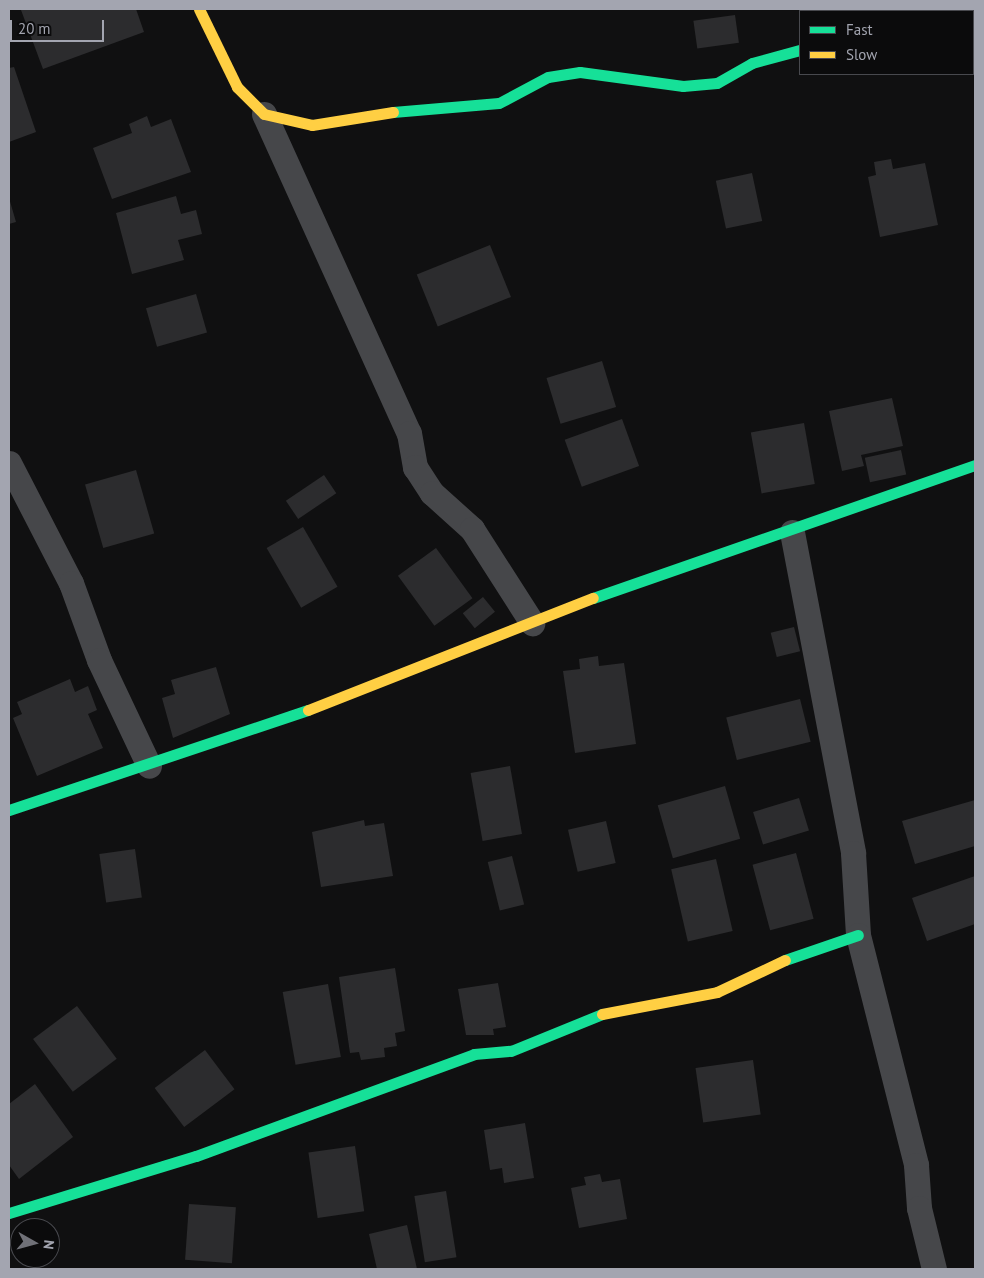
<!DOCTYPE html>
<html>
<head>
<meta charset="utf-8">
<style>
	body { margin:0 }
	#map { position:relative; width:984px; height:1278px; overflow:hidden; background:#101011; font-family:"PT Sans",sans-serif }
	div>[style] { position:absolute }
	.building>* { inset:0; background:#2c2c2e; transform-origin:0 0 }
	.street>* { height:25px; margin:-12.5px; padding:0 12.5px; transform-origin:12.5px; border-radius:12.5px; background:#46474a }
	.fast>* { height:11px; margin:-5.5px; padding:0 5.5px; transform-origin:5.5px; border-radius:5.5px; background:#16e098 }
	.slow>* { height:11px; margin:-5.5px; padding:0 5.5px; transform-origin:5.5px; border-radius:5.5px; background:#ffcf43 }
	span { translate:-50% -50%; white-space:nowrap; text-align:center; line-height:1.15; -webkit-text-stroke:4px #0b0b0c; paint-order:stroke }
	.frame { position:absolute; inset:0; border:10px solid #a3a5b0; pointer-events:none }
	.legend { position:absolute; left:799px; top:10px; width:175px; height:65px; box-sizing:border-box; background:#0b0b0c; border:1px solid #48494e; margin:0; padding:6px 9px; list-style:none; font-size:15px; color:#a3a5b0 }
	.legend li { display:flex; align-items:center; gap:10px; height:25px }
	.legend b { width:25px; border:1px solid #48494e }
	.north { position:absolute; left:10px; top:1218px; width:50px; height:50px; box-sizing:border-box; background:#0b0b0c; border:1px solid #48494e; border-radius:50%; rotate:97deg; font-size:14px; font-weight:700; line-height:20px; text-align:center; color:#a3a5b0 }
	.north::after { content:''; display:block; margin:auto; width:18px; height:22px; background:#707178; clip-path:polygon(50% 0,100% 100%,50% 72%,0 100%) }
	.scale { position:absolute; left:10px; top:20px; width:94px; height:22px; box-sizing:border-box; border:2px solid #a3a5b0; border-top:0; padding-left:6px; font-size:15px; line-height:18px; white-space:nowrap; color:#a3a5b0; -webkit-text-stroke:4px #0b0b0c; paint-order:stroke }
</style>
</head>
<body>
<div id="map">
	<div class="building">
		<i style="clip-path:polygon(136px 9px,144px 32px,43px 69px,21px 10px)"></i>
		<i style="left:735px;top:15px;width:28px;height:42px;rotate:82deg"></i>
		<i style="clip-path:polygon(14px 67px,36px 132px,9px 142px,9px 68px)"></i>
		<i style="clip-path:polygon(147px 116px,151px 127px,171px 119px,191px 172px,112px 199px,93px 148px,132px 133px,129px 124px)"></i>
		<i style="clip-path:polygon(891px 159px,893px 169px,925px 163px,938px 225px,880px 237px,868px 177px,876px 175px,874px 162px)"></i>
		<i style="left:752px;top:173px;width:49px;height:37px;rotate:78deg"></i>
		<i style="clip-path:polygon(176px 196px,181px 214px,196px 210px,202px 234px,178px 240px,184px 260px,132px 274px,116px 213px)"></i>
		<i style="clip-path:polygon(9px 198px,16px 222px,9px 224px)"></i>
		<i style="left:490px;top:245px;width:56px;height:79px;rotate:68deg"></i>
		<i style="left:196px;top:294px;width:40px;height:52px;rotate:74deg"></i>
		<i style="left:602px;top:361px;width:48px;height:58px;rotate:73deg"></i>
		<i style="clip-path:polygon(892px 398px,903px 446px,861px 455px,864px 466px,842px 471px,829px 411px)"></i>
		<i style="left:622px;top:419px;width:50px;height:61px;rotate:70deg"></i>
		<i style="left:804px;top:423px;width:62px;height:54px;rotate:80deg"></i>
		<i style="left:901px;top:450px;width:25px;height:37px;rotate:78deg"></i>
		<i style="left:136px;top:470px;width:66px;height:53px;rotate:74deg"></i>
		<i style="left:324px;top:475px;width:22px;height:46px;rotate:56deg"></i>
		<i style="left:303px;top:527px;width:69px;height:42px;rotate:60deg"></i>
		<i style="left:436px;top:548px;width:62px;height:47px;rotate:54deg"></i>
		<i style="left:483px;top:597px;width:19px;height:26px;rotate:51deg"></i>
		<i style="left:794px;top:627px;width:25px;height:24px;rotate:76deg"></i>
		<i style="clip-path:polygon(598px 656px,599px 666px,624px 663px,636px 744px,575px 753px,563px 671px,580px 669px,579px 659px)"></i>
		<i style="clip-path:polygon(216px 667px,230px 714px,173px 738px,162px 698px,175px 694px,171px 680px)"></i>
		<i style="clip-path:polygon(70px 679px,75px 692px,88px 686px,97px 710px,88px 714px,103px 748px,37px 776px,13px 718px,22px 714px,17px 702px)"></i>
		<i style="left:800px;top:699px;width:44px;height:76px;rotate:76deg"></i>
		<i style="left:510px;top:766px;width:69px;height:40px;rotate:80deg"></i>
		<i style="left:725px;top:786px;width:55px;height:70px;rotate:74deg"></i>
		<i style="left:799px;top:798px;width:34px;height:48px;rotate:73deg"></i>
		<i style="clip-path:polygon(975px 800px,975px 846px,915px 864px,902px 821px)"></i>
		<i style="clip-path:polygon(364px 820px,365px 826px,384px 823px,393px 876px,321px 887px,312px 832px)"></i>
		<i style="left:606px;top:821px;width:43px;height:39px;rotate:77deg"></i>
		<i style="left:135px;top:849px;width:49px;height:36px;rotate:82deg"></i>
		<i style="left:796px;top:853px;width:68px;height:45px;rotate:75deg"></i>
		<i style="left:512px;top:856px;width:50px;height:25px;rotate:76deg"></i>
		<i style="left:716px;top:859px;width:74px;height:46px;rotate:77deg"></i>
		<i style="clip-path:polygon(975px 876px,975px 924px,927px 941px,912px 898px)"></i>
		<i style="clip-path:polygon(395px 968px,405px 1031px,395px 1033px,397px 1046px,384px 1048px,385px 1057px,361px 1060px,359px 1052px,350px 1053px,339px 977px)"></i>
		<i style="clip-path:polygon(498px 983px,506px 1027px,493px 1029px,494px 1035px,466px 1035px,458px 989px)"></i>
		<i style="left:328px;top:984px;width:74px;height:46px;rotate:80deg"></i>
		<i style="left:77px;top:1006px;width:66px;height:55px;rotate:53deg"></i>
		<i style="left:205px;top:1050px;width:49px;height:63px;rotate:53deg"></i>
		<i style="left:753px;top:1060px;width:55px;height:58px;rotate:82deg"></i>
		<i style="clip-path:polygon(35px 1084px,73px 1137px,19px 1179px,9px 1165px,9px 1104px)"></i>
		<i style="clip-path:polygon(525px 1123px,534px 1178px,504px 1183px,502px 1168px,490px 1170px,484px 1130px)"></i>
		<i style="left:355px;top:1146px;width:66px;height:47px;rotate:82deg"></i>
		<i style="clip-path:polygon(600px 1174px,602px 1182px,620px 1179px,627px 1219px,579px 1228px,571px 1188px,586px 1185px,584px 1177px)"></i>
		<i style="left:446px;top:1191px;width:67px;height:32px;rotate:81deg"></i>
		<i style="left:189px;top:1204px;width:47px;height:56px;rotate:4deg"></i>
		<i style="clip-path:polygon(407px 1225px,417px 1269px,377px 1269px,369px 1234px)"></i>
	</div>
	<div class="street">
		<i style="left:973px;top:37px;width:2px;rotate:-27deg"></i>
		<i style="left:264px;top:114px;width:350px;rotate:65.6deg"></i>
		<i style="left:409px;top:433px;width:35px;rotate:80deg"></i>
		<i style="left:415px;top:467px;width:31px;rotate:57deg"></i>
		<i style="left:432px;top:493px;width:54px;rotate:42deg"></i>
		<i style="left:472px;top:529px;width:112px;rotate:57.4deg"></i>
		<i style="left:9px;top:463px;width:135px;rotate:62.7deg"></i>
		<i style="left:71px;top:583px;width:82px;rotate:70deg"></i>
		<i style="left:99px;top:660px;width:117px;rotate:64.7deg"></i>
		<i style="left:792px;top:532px;width:327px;rotate:79.2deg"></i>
		<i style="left:853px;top:853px;width:82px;rotate:86.5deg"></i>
		<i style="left:858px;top:935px;width:237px;rotate:75.8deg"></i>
		<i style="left:916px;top:1165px;width:43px;rotate:86deg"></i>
		<i style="left:919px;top:1208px;width:63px;rotate:76.2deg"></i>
	</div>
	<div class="fast">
		<i style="left:393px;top:112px;width:106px;rotate:-4.9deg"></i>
		<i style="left:499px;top:103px;width:55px;rotate:-28deg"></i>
		<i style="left:548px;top:77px;width:32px;rotate:-9deg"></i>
		<i style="left:580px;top:72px;width:104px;rotate:7.7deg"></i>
		<i style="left:683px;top:86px;width:34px;rotate:-5deg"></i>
		<i style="left:717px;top:83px;width:40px;rotate:-29.7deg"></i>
		<i style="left:752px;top:63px;width:50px;rotate:-15.2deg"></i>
		<i style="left:593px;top:598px;width:404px;rotate:-19.2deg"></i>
		<i style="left:9px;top:810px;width:315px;rotate:-18.5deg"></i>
		<i style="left:785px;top:960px;width:77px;rotate:-18.9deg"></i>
		<i style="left:9px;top:1213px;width:195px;rotate:-17deg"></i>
		<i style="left:196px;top:1156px;width:296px;rotate:-20.1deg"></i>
		<i style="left:474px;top:1054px;width:37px;rotate:-5deg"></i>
		<i style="left:511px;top:1051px;width:98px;rotate:-22.1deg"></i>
	</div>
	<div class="slow">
		<i style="left:199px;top:9px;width:87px;rotate:64deg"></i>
		<i style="left:237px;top:87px;width:38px;rotate:45deg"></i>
		<i style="left:264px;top:114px;width:49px;rotate:12.9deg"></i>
		<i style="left:312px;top:125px;width:82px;rotate:-9.1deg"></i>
		<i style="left:308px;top:710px;width:306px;rotate:-21.5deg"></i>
		<i style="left:602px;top:1014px;width:117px;rotate:-10.8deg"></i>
		<i style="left:717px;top:992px;width:75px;rotate:-25.2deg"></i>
	</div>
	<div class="frame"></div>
	<ul class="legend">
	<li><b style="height:6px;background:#16e098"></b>Fast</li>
	<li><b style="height:6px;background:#ffcf43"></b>Slow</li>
	</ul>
	<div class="north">N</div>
	<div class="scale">20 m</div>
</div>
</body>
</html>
